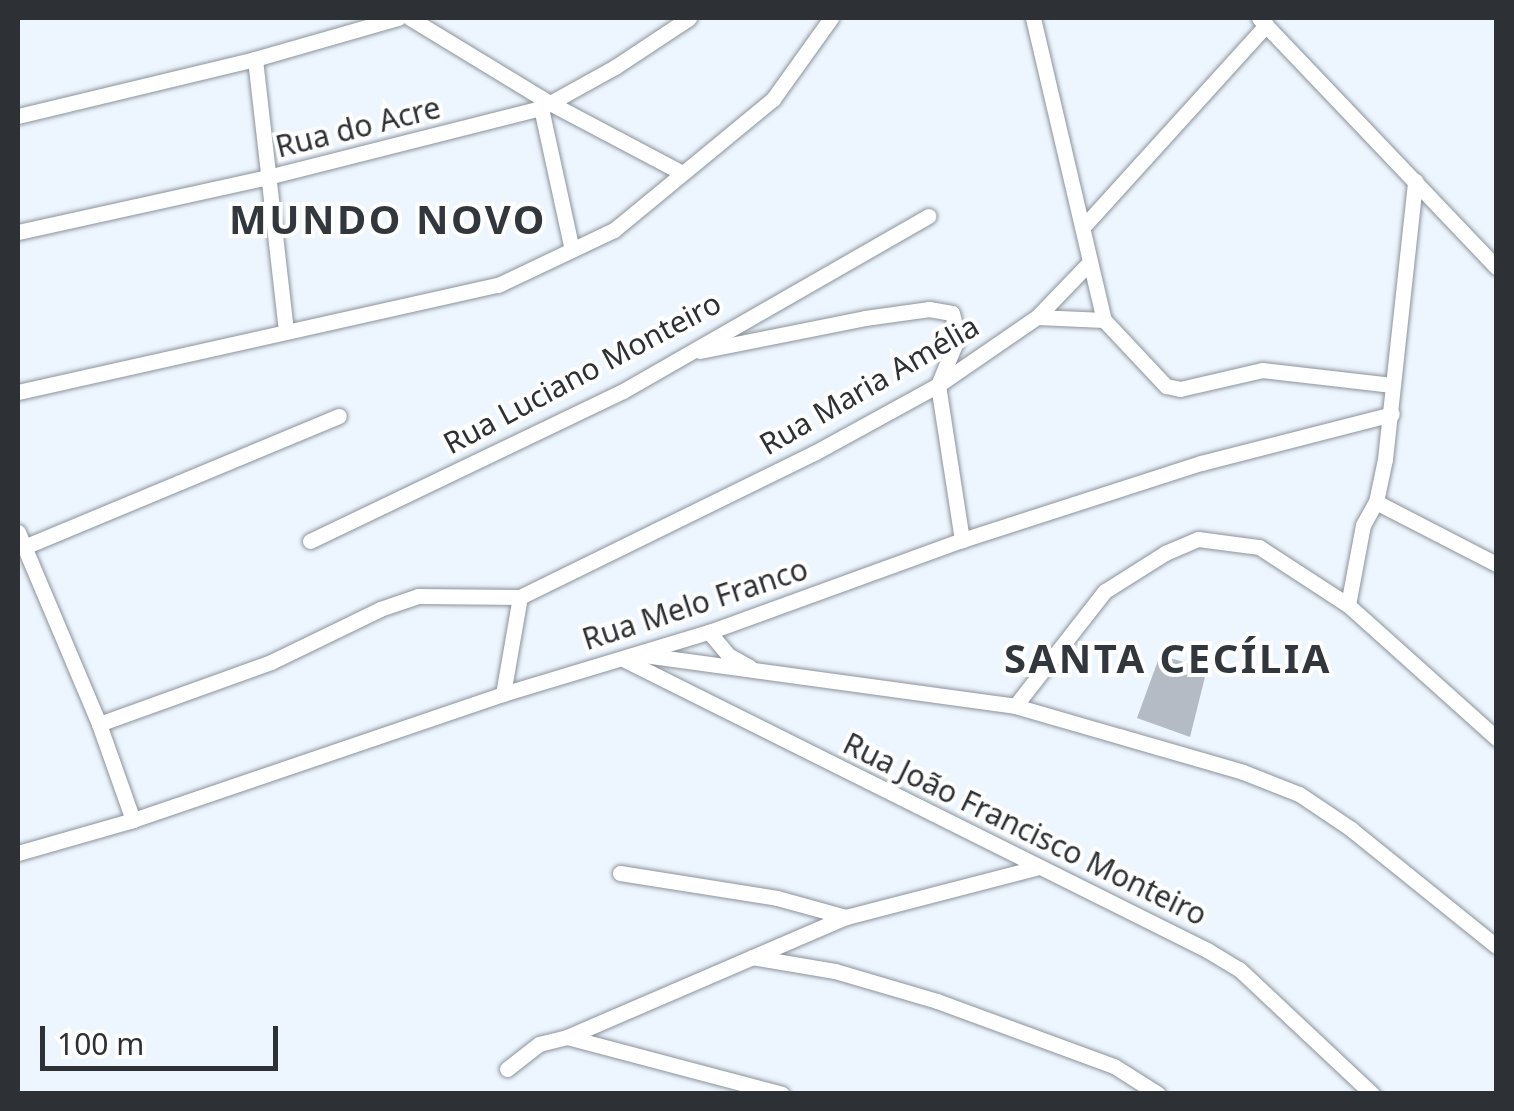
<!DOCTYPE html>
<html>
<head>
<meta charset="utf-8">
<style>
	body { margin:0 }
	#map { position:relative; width:1514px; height:1111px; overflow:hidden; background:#edf5fe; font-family:"Noto Sans",sans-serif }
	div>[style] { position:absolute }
	.building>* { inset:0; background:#b4bbc4 }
	.roads { filter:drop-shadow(0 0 2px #8b929a) drop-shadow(0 0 2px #8b929a) }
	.street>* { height:15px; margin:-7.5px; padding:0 7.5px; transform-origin:7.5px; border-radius:7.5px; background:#fff }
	span { translate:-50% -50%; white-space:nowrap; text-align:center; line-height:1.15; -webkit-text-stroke:8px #fff; paint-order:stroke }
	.street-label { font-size:30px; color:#2d3034 }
	.district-label { font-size:40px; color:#31373d; font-weight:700; letter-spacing:2.5px }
	.frame { position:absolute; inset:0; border:20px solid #2d3034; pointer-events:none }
	.scale { position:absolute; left:40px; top:1026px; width:238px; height:45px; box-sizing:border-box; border:5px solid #2d3034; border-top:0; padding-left:12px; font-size:30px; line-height:35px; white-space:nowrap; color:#2d3034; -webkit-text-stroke:8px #fff; paint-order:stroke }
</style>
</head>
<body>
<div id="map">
	<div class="building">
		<i style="clip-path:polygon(1160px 655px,1207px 669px,1190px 737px,1137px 718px)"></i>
	</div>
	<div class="roads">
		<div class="street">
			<i style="left:410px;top:18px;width:164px;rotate:31.3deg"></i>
			<i style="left:550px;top:103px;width:149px;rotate:27.9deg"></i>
			<i style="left:1033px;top:18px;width:310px;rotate:76.8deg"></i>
			<i style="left:1259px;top:18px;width:344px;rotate:46.4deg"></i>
			<i style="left:255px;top:59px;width:272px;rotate:83.5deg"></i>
			<i style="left:541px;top:108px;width:145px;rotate:77.7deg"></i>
			<i style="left:18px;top:116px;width:244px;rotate:-13.5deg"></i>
			<i style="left:255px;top:59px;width:149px;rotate:-16deg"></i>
			<i style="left:1083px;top:227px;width:273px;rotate:-47.8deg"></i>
			<i style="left:18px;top:232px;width:256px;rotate:-12.4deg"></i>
			<i style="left:268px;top:177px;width:282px;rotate:-14.2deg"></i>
			<i style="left:541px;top:108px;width:85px;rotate:-29deg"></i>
			<i style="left:615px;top:67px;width:89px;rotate:-33.5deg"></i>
			<i style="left:1037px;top:317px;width:67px;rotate:2.6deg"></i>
			<i style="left:1104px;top:320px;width:91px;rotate:46.8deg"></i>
			<i style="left:1166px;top:386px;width:14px;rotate:12deg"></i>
			<i style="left:1180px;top:389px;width:84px;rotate:-13deg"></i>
			<i style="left:1262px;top:370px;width:131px;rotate:6.6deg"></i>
			<i style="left:700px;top:351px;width:168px;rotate:-11.3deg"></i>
			<i style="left:865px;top:318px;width:65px;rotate:-8deg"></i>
			<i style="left:929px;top:309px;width:23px;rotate:10deg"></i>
			<i style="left:952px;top:313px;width:25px;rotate:76deg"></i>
			<i style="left:958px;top:337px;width:52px;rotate:112.6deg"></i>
			<i style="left:938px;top:385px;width:157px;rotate:81.2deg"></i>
			<i style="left:18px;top:392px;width:492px;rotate:-12.6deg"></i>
			<i style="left:498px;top:285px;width:128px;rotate:-25.4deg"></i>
			<i style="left:614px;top:230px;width:206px;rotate:-39.5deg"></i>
			<i style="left:773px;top:99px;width:100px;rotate:-54.4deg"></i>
			<i style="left:1376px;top:502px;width:135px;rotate:27.3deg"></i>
			<i style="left:18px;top:532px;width:208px;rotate:67.1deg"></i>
			<i style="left:99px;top:724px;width:102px;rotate:70.5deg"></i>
			<i style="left:310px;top:541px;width:347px;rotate:-25.6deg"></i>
			<i style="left:623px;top:391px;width:352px;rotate:-29.8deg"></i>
			<i style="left:24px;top:547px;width:341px;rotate:-22.6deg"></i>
			<i style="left:1348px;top:605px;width:81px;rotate:-79.4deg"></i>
			<i style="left:1363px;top:525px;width:26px;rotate:-61deg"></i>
			<i style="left:1376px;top:502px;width:44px;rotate:-78.2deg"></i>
			<i style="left:1385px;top:459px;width:280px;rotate:-83.8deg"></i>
			<i style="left:709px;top:632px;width:30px;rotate:50deg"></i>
			<i style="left:728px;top:655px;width:25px;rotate:29deg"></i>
			<i style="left:644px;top:655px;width:374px;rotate:7.8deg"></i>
			<i style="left:1015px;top:706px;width:237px;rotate:16.1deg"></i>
			<i style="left:1243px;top:772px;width:60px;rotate:21.4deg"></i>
			<i style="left:1299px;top:794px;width:63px;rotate:33.9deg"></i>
			<i style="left:1351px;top:829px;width:186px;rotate:38.9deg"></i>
			<i style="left:623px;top:659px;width:652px;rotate:26.49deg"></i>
			<i style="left:1207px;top:950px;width:37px;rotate:31deg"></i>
			<i style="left:1239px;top:969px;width:183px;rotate:43.2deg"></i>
			<i style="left:503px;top:694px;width:98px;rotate:-80.1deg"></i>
			<i style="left:1015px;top:706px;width:146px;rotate:-52deg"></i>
			<i style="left:1105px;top:591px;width:71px;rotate:-32.3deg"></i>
			<i style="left:1165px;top:553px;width:36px;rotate:-23deg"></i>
			<i style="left:1198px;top:539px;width:62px;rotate:7.5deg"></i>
			<i style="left:1259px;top:547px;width:106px;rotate:33.1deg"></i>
			<i style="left:1348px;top:605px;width:199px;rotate:41.9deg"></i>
			<i style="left:99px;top:724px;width:183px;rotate:-19.8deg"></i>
			<i style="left:271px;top:662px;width:121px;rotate:-25.9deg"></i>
			<i style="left:380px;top:609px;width:40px;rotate:-18.9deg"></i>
			<i style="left:418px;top:596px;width:102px;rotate:0.6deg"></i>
			<i style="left:520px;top:597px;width:327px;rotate:-26.1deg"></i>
			<i style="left:814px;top:453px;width:141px;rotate:-28.7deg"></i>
			<i style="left:938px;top:385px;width:120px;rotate:-34.5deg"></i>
			<i style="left:1037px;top:317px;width:75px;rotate:-46.1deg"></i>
			<i style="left:18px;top:853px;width:120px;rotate:-16deg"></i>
			<i style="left:133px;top:820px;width:391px;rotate:-18.8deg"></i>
			<i style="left:503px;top:694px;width:215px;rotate:-16.8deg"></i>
			<i style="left:709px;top:632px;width:269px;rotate:-20deg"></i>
			<i style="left:962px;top:540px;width:251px;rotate:-17.9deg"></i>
			<i style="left:1201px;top:463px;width:197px;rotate:-14.4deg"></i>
			<i style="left:620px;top:873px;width:159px;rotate:9deg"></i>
			<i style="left:777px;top:898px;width:72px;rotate:15.4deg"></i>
			<i style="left:752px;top:957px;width:84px;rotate:9.6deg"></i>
			<i style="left:835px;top:971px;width:106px;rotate:16.4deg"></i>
			<i style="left:937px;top:1001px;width:189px;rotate:20.2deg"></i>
			<i style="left:1114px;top:1066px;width:52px;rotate:32.5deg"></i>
			<i style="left:567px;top:1037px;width:222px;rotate:14.8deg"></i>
			<i style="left:507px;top:1069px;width:41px;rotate:-38deg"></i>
			<i style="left:539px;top:1044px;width:29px;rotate:-14deg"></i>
			<i style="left:567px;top:1037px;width:304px;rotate:-23.3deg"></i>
			<i style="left:846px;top:917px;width:195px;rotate:-14.5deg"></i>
		</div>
	</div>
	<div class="street-label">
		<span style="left:358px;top:127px;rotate:-14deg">Rua do Acre</span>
		<span style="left:582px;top:373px;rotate:-28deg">Rua Luciano Monteiro</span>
		<span style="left:869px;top:385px;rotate:-30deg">Rua Maria Amélia</span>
		<span style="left:695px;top:604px;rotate:-18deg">Rua Melo Franco</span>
		<span style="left:1025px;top:829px;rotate:26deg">Rua João Francisco Monteiro</span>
	</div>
	<div class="district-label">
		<span style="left:388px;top:219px">MUNDO NOVO</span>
		<span style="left:1168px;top:658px">SANTA CECÍLIA</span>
	</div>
	<div class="frame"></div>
	<div class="scale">100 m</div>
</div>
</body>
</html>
